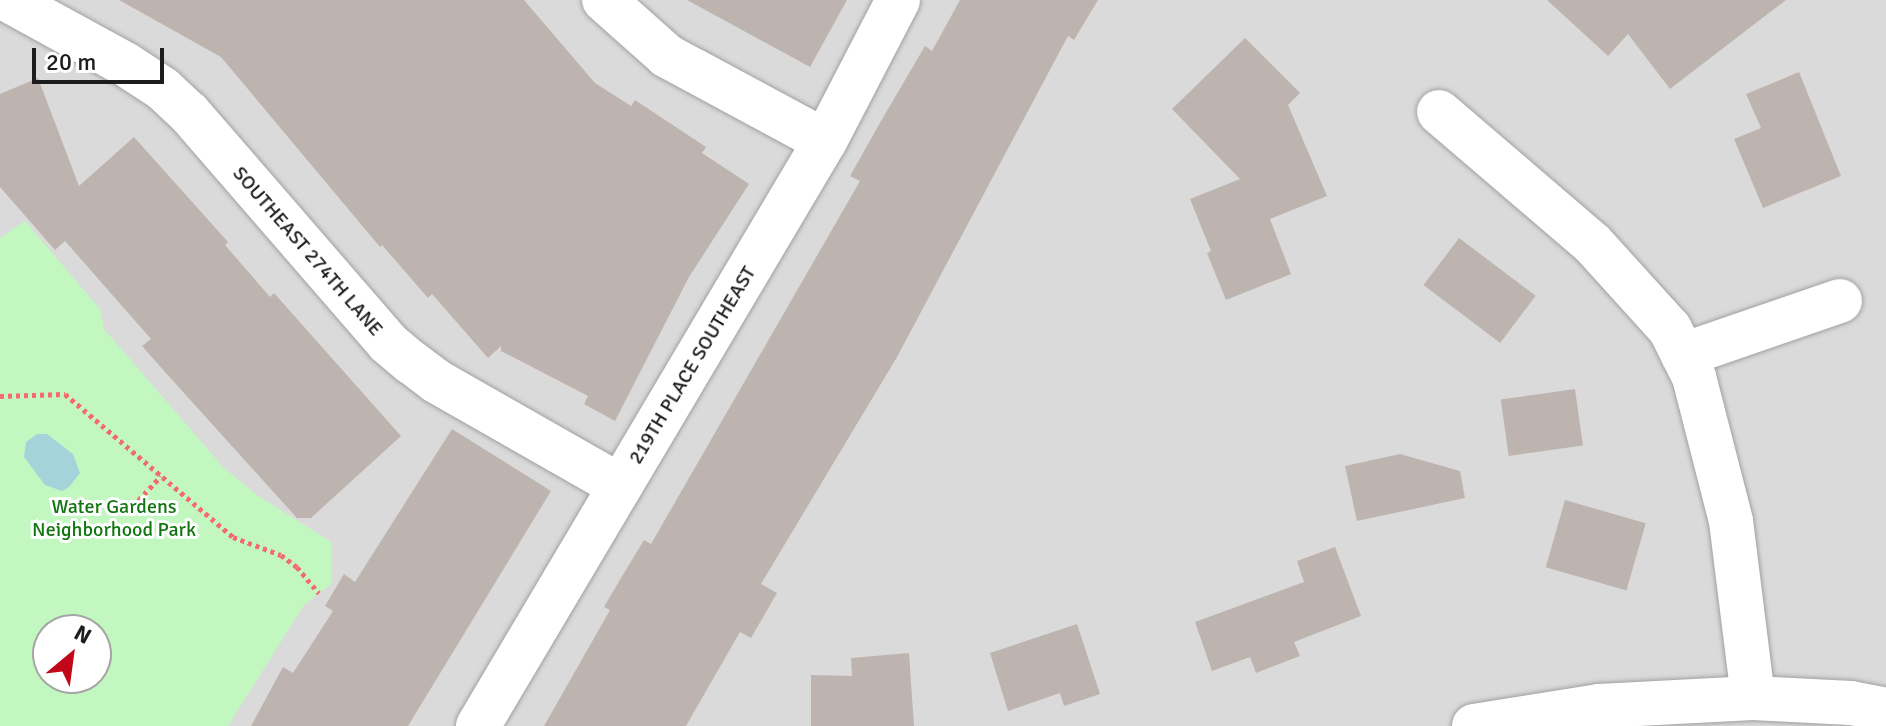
<!DOCTYPE html>
<html>
<head>
<meta charset="utf-8">
<style>
	body { margin:0 }
	#map { position:relative; width:1886px; height:726px; overflow:hidden; background:#eee9e3; font-family:Signika,sans-serif }
	div>[style] { position:absolute }
	.residential>* { inset:0; background:#dbdada }
	.park>* { inset:0; background:#c2f7c0 }
	.water>* { inset:0; background:#a4d4da }
	.building>* { inset:0; background:#beb4af; transform-origin:0 0 }
	.path>* { height:5px; margin-top:-2.5px; transform-origin:0; background:repeating-linear-gradient(90deg,#f46d6d 0 4px,transparent 0 8px) }
	.roads { filter:drop-shadow(0 0 2px #a1a1a1) drop-shadow(0 0 2px #a1a1a1) }
	.street>* { height:44px; margin:-22px; padding:0 22px; transform-origin:22px; border-radius:22px; background:#fff }
	span { translate:-50% -50%; white-space:nowrap; text-align:center; line-height:1.15; -webkit-text-stroke:6px #fff; paint-order:stroke }
	.street-label { font-size:20px; color:#1d1d1d }
	.park-label { font-size:20px; color:#11760f }
	.north { position:absolute; left:32px; top:614px; width:80px; height:80px; box-sizing:border-box; background:#fff; border:2px solid #a5a5a5; border-radius:50%; rotate:29deg; font-size:22px; font-weight:700; line-height:32px; text-align:center; color:#1d1d1d }
	.north::after { content:''; display:block; margin:auto; width:28px; height:36px; background:#c2071b; clip-path:polygon(50% 0,100% 100%,50% 72%,0 100%) }
	.scale { position:absolute; left:32px; top:48px; width:132px; height:36px; box-sizing:border-box; border:4px solid #1d1d1d; border-top:0; padding-left:10px; font-size:24px; line-height:28px; white-space:nowrap; color:#1d1d1d; -webkit-text-stroke:6px #fff; paint-order:stroke }
</style>
</head>
<body>
<div id="map">
	<div class="residential">
		<i style="clip-path:polygon(evenodd,0 0,1886px 0,1886px 726px,0 726px,0 0,48px 630px,96px 630px,96px 678px,48px 678px,48px 630px)"></i>
	</div>
	<div class="park">
		<i style="clip-path:polygon(evenodd,25px 221px,100px 309px,104px 329px,223px 467px,257px 495px,331px 542px,331px 584px,304px 605px,228px 726px,0 726px,0 238px,25px 221px,48px 630px,96px 630px,96px 678px,48px 678px,48px 630px)"></i>
	</div>
	<div class="water">
		<i style="clip-path:polygon(37px 434px,47px 434px,73px 454px,80px 473px,69px 487px,62px 491px,45px 485px,24px 457px,26px 442px)"></i>
	</div>
	<div class="building">
		<i style="clip-path:polygon(119px 0,524px 0,595px 83px,631px 106px,635px 100px,706px 147px,702px 153px,749px 184px,689px 277px,615px 421px,584px 404px,588px 396px,501px 351px,501px 346px,488px 358px,432px 294px,428px 298px,382px 245px,380px 247px,221px 57px)"></i>
		<i style="clip-path:polygon(687px 0,847px 0,810px 67px)"></i>
		<i style="clip-path:polygon(960px 0,1098px 0,1074px 40px,1068px 36px,897px 357px,761px 584px,777px 593px,751px 638px,740px 632px,686px 726px,544px 726px,610px 610px,604px 607px,621px 578px,644px 540px,651px 544px,860px 181px,850px 176px,881px 121px,925px 46px,932px 51px)"></i>
		<i style="clip-path:polygon(1547px 0,1786px 0,1670px 89px,1628px 34px,1608px 56px)"></i>
		<i style="clip-path:polygon(1245px 38px,1300px 93px,1288px 105px,1327px 196px,1270px 219px,1291px 274px,1226px 300px,1207px 253px,1211px 251px,1190px 199px,1240px 179px,1172px 109px)"></i>
		<i style="clip-path:polygon(1799px 72px,1841px 176px,1763px 208px,1734px 139px,1761px 128px,1746px 94px)"></i>
		<i style="clip-path:polygon(38px 78px,79px 186px,134px 137px,228px 242px,225px 245px,270px 297px,274px 293px,401px 436px,311px 518px,297px 518px,165px 372px,142px 346px,151px 339px,65px 241px,55px 250px,0 187px,0 94px)"></i>
		<i style="left:1459px;top:238px;width:96px;height:59px;rotate:37deg"></i>
		<i style="left:1575px;top:389px;width:57px;height:75px;rotate:82deg"></i>
		<i style="clip-path:polygon(452px 429px,551px 491px,408px 726px,251px 726px,283px 667px,293px 673px,333px 611px,325px 606px,344px 574px,355px 582px)"></i>
		<i style="clip-path:polygon(1400px 454px,1460px 471px,1465px 498px,1357px 521px,1345px 466px)"></i>
		<i style="left:1565px;top:500px;width:84px;height:70px;rotate:16deg"></i>
		<i style="clip-path:polygon(1335px 547px,1361px 616px,1294px 642px,1300px 656px,1256px 673px,1250px 657px,1212px 671px,1195px 622px,1304px 582px,1297px 561px)"></i>
		<i style="clip-path:polygon(1077px 624px,1100px 694px,1064px 706px,1060px 693px,1008px 711px,990px 653px)"></i>
		<i style="clip-path:polygon(909px 653px,914px 726px,811px 726px,811px 675px,852px 676px,851px 658px)"></i>
	</div>
	<div class="path">
		<i style="left:0;top:396px;width:65px;rotate:-1.8deg"></i>
		<i style="left:65px;top:394px;width:221px;rotate:40.4deg"></i>
		<i style="left:233px;top:537px;width:51px;rotate:20.6deg"></i>
		<i style="left:281px;top:555px;width:20px;rotate:37deg"></i>
		<i style="left:297px;top:567px;width:34px;rotate:50deg"></i>
		<i style="left:133px;top:506px;width:41px;rotate:-47deg"></i>
	</div>
	<div class="roads">
		<div class="street">
			<i style="left:8px;top:0;width:133px;rotate:28.7deg"></i>
			<i style="left:125px;top:64px;width:45px;rotate:33.3deg"></i>
			<i style="left:163px;top:89px;width:35px;rotate:43deg"></i>
			<i style="left:189px;top:113px;width:304px;rotate:49.1deg"></i>
			<i style="left:388px;top:343px;width:30px;rotate:40deg"></i>
			<i style="left:411px;top:362px;width:31px;rotate:37deg"></i>
			<i style="left:436px;top:381px;width:212px;rotate:29.7deg"></i>
			<i style="left:604px;top:0;width:84px;rotate:41.6deg"></i>
			<i style="left:667px;top:56px;width:179px;rotate:28.3deg"></i>
			<i style="left:1439px;top:112px;width:201px;rotate:40.6deg"></i>
			<i style="left:1592px;top:243px;width:116px;rotate:47.8deg"></i>
			<i style="left:1670px;top:329px;width:54px;rotate:63.4deg"></i>
			<i style="left:1694px;top:377px;width:149px;rotate:75.6deg"></i>
			<i style="left:1731px;top:521px;width:178px;rotate:82.9deg"></i>
			<i style="left:1683px;top:355px;width:166px;rotate:-19deg"></i>
			<i style="left:478px;top:726px;width:680px;rotate:-59.33deg"></i>
			<i style="left:825px;top:141px;width:159px;rotate:-62.6deg"></i>
			<i style="left:1474px;top:726px;width:127px;rotate:-9.1deg"></i>
			<i style="left:1599px;top:706px;width:154px;rotate:-3deg"></i>
			<i style="left:1753px;top:698px;width:98px;rotate:2.9deg"></i>
			<i style="left:1851px;top:703px;width:36px;rotate:11deg"></i>
		</div>
	</div>
	<div class="street-label">
		<span style="left:308px;top:251px;rotate:49deg">SOUTHEAST 274TH LANE</span>
		<span style="left:692px;top:365px;rotate:-59deg">219TH PLACE SOUTHEAST</span>
	</div>
	<div class="park-label">
		<span style="left:114px;top:518px">Water Gardens<br>Neighborhood Park</span>
	</div>
	<div class="north">N</div>
	<div class="scale">20 m</div>
</div>
</body>
</html>
